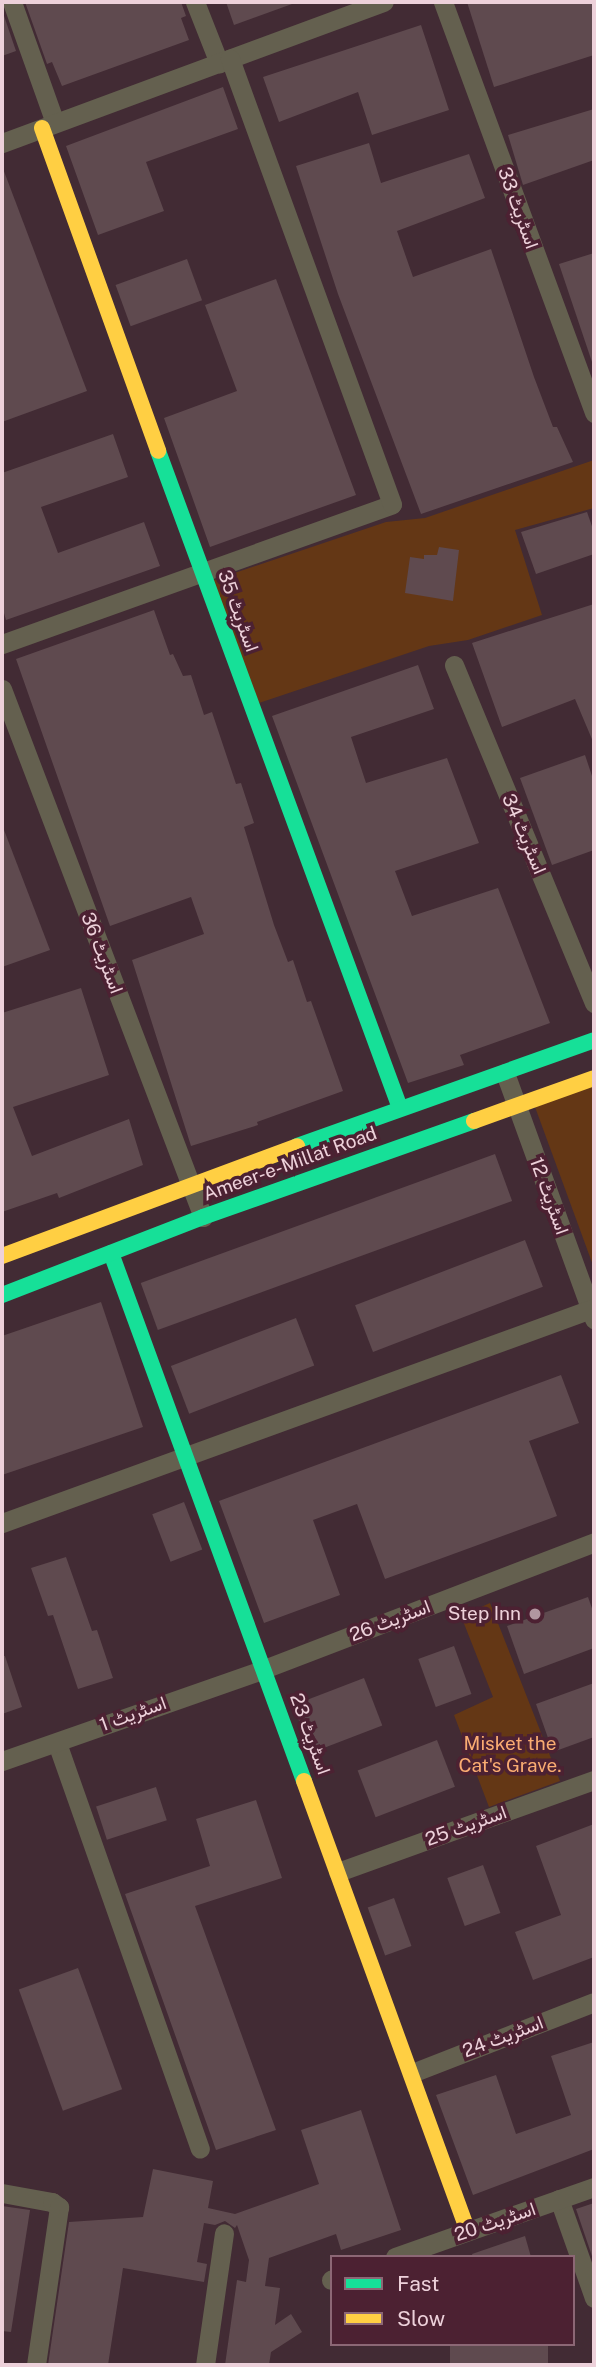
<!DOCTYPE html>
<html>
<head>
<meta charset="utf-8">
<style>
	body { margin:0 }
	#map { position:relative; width:596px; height:2367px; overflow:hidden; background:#422b34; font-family:"Public Sans",Vazirmatn,sans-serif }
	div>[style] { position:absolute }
	.green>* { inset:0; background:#643715 }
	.building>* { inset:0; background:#5f4a4f; transform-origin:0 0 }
	.street>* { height:19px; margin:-9.5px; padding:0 9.5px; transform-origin:9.5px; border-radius:9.5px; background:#64604f }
	.fast>* { height:16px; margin:-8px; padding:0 8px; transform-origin:8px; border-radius:8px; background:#16e098 }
	.slow>* { height:16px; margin:-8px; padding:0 8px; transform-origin:8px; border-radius:8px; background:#ffcf43 }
	.dots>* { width:19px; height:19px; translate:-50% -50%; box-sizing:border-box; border:4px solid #4c2132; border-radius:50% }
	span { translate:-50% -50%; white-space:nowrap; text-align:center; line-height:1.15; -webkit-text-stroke:7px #4c2132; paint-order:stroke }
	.street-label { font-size:19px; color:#edd1da }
	.poi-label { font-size:19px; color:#edd1da }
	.right { translate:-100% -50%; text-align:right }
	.park-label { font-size:19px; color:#faac72 }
	.frame { position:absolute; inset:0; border:4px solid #edd1da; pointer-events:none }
	.legend { position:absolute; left:330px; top:2255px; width:245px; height:91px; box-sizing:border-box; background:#4c2132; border:2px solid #8c6775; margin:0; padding:9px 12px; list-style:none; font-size:21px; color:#edd1da }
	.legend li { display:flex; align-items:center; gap:14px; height:35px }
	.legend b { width:35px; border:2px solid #8c6775 }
</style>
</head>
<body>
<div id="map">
	<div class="green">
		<i style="clip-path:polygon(594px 460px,594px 508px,515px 530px,542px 615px,468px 640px,429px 646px,259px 703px,211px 581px,386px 522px,425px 518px)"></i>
		<i style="clip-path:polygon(594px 1074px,594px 1268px,531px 1096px)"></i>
		<i style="clip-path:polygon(490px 1603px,560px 1781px,489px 1807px,454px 1715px,493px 1697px,461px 1616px)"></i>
	</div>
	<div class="building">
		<i style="clip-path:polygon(25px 2px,181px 2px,186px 16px,181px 18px,189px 40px,62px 86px,52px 62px,47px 64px)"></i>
		<i style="clip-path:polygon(226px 2px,292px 2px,292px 4px,234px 25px)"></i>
		<i style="clip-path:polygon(467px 2px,594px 2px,594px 55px,494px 87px)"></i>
		<i style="clip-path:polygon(2px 10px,16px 51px,2px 56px)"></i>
		<i style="clip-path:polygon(421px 25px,449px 110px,372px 135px,358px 92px,279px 122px,263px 77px)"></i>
		<i style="clip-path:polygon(223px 87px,238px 129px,146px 162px,164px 211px,98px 235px,66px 146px)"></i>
		<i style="clip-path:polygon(594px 109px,594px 160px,523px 185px,508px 135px)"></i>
		<i style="clip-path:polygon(369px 143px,381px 183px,469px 154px,485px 198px,397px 231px,413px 277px,491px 249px,534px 377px,553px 427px,557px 427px,573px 462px,421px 514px,338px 294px,296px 166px)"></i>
		<i style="clip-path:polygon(2px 166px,87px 391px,2px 422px)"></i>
		<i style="clip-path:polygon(594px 253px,594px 361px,592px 362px,559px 264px)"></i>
		<i style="left:187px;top:259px;width:44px;height:76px;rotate:70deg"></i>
		<i style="clip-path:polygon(276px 279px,356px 495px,210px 547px,164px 418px,237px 391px,205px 305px)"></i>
		<i style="clip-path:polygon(113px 434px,128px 477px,41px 507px,58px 553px,144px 522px,160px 566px,6px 620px,2px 606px,2px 473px)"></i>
		<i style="clip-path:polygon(587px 512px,594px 532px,594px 554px,536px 574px,521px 532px)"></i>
		<i style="clip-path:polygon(439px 547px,459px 550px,453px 601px,405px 593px,410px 557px,424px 559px,424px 555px,437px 555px)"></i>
		<i style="clip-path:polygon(594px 604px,594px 744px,575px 699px,502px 727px,472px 643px)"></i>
		<i style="clip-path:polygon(154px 610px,170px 655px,173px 654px,183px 676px,191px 675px,204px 715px,212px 712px,236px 784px,241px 783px,254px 823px,244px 827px,274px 925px,288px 962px,293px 960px,307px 1002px,311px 1001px,343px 1091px,257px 1122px,258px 1125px,191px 1146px,132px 960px,204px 934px,191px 897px,110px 926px,16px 659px)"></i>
		<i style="clip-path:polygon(418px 665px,434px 709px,351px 737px,366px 783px,447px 758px,479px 843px,395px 871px,412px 916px,498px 888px,550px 1023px,460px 1055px,464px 1065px,408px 1083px,272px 716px)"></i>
		<i style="clip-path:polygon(585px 755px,594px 782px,594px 850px,552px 865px,520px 778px)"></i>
		<i style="clip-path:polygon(4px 830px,50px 950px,2px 967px,2px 831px)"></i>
		<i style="clip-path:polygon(81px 988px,109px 1075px,13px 1107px,32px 1156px,129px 1119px,143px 1165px,59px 1198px,57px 1193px,2px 1212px,2px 1013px)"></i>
		<i style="left:495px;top:1154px;width:50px;height:377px;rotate:70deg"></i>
		<i style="left:525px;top:1240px;width:50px;height:182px;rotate:69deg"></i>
		<i style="clip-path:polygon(101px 1302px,143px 1427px,2px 1475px,2px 1336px)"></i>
		<i style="left:296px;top:1318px;width:51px;height:134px;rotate:69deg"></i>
		<i style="clip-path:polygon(561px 1375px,579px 1423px,529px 1441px,557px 1516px,385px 1579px,357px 1504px,313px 1520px,340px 1595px,264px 1623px,219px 1501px)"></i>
		<i style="left:184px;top:1502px;width:51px;height:34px;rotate:69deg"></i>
		<i style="clip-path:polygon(66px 1557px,92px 1631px,97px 1630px,113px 1678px,78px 1689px,53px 1615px,48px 1616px,31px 1568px)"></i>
		<i style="clip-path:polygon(588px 1597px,594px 1614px,594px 1648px,524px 1674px,507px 1626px)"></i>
		<i style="left:454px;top:1646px;width:51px;height:38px;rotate:70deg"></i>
		<i style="clip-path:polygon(2px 1656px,5px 1656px,22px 1707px,2px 1714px)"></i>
		<i style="left:364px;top:1678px;width:51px;height:76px;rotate:69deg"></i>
		<i style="clip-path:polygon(594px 1683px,594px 1737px,553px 1752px,536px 1704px)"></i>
		<i style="left:437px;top:1740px;width:50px;height:85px;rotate:69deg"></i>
		<i style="left:156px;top:1787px;width:35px;height:63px;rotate:72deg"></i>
		<i style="clip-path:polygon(256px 1800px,282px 1878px,195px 1906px,276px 2130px,216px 2150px,125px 1894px,210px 1866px,196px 1819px)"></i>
		<i style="clip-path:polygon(594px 1824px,594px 1957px,533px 1980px,515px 1932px,561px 1915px,536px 1846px)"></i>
		<i style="left:483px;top:1865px;width:51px;height:38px;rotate:70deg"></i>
		<i style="left:394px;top:1898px;width:51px;height:28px;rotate:70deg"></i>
		<i style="left:78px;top:1968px;width:129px;height:63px;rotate:70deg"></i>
		<i style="clip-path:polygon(594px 2042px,594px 2149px,473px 2195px,436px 2095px,496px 2075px,516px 2134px,571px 2115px,551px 2056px)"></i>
		<i style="clip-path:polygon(361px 2110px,401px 2230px,341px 2250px,336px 2234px,269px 2258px,265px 2286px,280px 2288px,275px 2325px,291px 2314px,302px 2332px,271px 2352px,269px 2365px,225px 2365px,237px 2280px,246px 2282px,249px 2260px,237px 2225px,235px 2228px,225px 2221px,215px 2225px,204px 2223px,197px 2262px,207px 2264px,204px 2282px,123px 2268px,108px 2365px,48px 2365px,69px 2222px,143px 2217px,153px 2169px,213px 2181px,208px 2208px,235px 2214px,319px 2184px,301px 2130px)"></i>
		<i style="clip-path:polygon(594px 2203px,594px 2262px,576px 2209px)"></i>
		<i style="clip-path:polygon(2px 2206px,30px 2210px,11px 2332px,2px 2331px)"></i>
		<i style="clip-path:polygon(525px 2236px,531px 2257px,473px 2257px,472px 2254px)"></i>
		<i style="left:450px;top:2344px;width:98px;height:22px"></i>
	</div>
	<div class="street">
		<i style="left:12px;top:2px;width:128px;rotate:70.4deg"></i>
		<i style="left:195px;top:2px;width:66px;rotate:68.5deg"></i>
		<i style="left:443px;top:2px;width:438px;rotate:69.8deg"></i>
		<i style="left:2px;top:143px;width:407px;rotate:-20.3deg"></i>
		<i style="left:2px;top:644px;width:414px;rotate:-19.7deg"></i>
		<i style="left:392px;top:504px;width:474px;rotate:-110deg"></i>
		<i style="left:454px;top:665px;width:366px;rotate:67.5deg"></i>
		<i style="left:2px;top:689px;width:565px;rotate:69.16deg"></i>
		<i style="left:505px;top:1073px;width:262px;rotate:70.1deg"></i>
		<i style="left:2px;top:1523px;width:627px;rotate:-19.97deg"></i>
		<i style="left:57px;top:1743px;width:430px;rotate:70.6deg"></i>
		<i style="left:2px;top:1761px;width:278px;rotate:-19.3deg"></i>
		<i style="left:264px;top:1669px;width:354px;rotate:-21deg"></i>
		<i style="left:338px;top:1872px;width:272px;rotate:-19.8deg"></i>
		<i style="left:412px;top:2073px;width:195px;rotate:-21.3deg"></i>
		<i style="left:2px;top:2193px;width:51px;rotate:10.2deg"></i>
		<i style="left:52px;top:2202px;width:9px;rotate:36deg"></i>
		<i style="left:59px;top:2207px;width:160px;rotate:98.3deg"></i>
		<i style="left:559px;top:2199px;width:105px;rotate:70.5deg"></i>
		<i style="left:395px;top:2257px;width:211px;rotate:-19.4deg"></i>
		<i style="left:331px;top:2280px;width:1px;rotate:-45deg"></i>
		<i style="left:205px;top:2365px;width:133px;rotate:-81.8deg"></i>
	</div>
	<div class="fast">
		<i style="left:158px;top:451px;width:700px;rotate:69.78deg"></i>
		<i style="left:297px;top:1146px;width:315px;rotate:-19.6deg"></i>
		<i style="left:111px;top:1253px;width:562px;rotate:69.92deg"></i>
		<i style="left:2px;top:1295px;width:216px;rotate:-21.2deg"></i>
		<i style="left:203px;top:1217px;width:288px;rotate:-19.5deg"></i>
	</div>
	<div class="slow">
		<i style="left:42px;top:128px;width:343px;rotate:70.2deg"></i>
		<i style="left:474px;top:1121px;width:127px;rotate:-19.7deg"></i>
		<i style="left:2px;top:1256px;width:315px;rotate:-20.4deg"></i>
		<i style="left:304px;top:1781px;width:479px;rotate:70deg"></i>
	</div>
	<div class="dots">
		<i style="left:535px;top:1614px;background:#b197a0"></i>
	</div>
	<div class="street-label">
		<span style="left:518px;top:208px;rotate:70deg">اسٹریٹ 33</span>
		<span style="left:238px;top:611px;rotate:70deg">اسٹریٹ 35</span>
		<span style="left:524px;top:834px;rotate:67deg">اسٹریٹ 34</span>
		<span style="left:102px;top:953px;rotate:69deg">اسٹریٹ 36</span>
		<span style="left:290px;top:1164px;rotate:-20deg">Ameer-e-Millat Road</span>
		<span style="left:549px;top:1196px;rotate:70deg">اسٹریٹ 12</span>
		<span style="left:390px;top:1621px;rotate:-21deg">اسٹریٹ 26</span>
		<span style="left:133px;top:1714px;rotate:-20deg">اسٹریٹ 1</span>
		<span style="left:310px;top:1734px;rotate:70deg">اسٹریٹ 23</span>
		<span style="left:466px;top:1826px;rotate:-20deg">اسٹریٹ 25</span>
		<span style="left:503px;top:2037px;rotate:-21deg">اسٹریٹ 24</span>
		<span style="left:495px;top:2222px;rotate:-19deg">اسٹریٹ 20</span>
	</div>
	<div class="poi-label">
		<span class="right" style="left:521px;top:1614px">Step Inn</span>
	</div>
	<div class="park-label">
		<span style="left:510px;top:1755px">Misket the<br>Cat's Grave.</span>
	</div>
	<div class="frame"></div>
	<ul class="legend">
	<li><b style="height:9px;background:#16e098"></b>Fast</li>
	<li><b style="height:9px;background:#ffcf43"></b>Slow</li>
	</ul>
</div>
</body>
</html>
